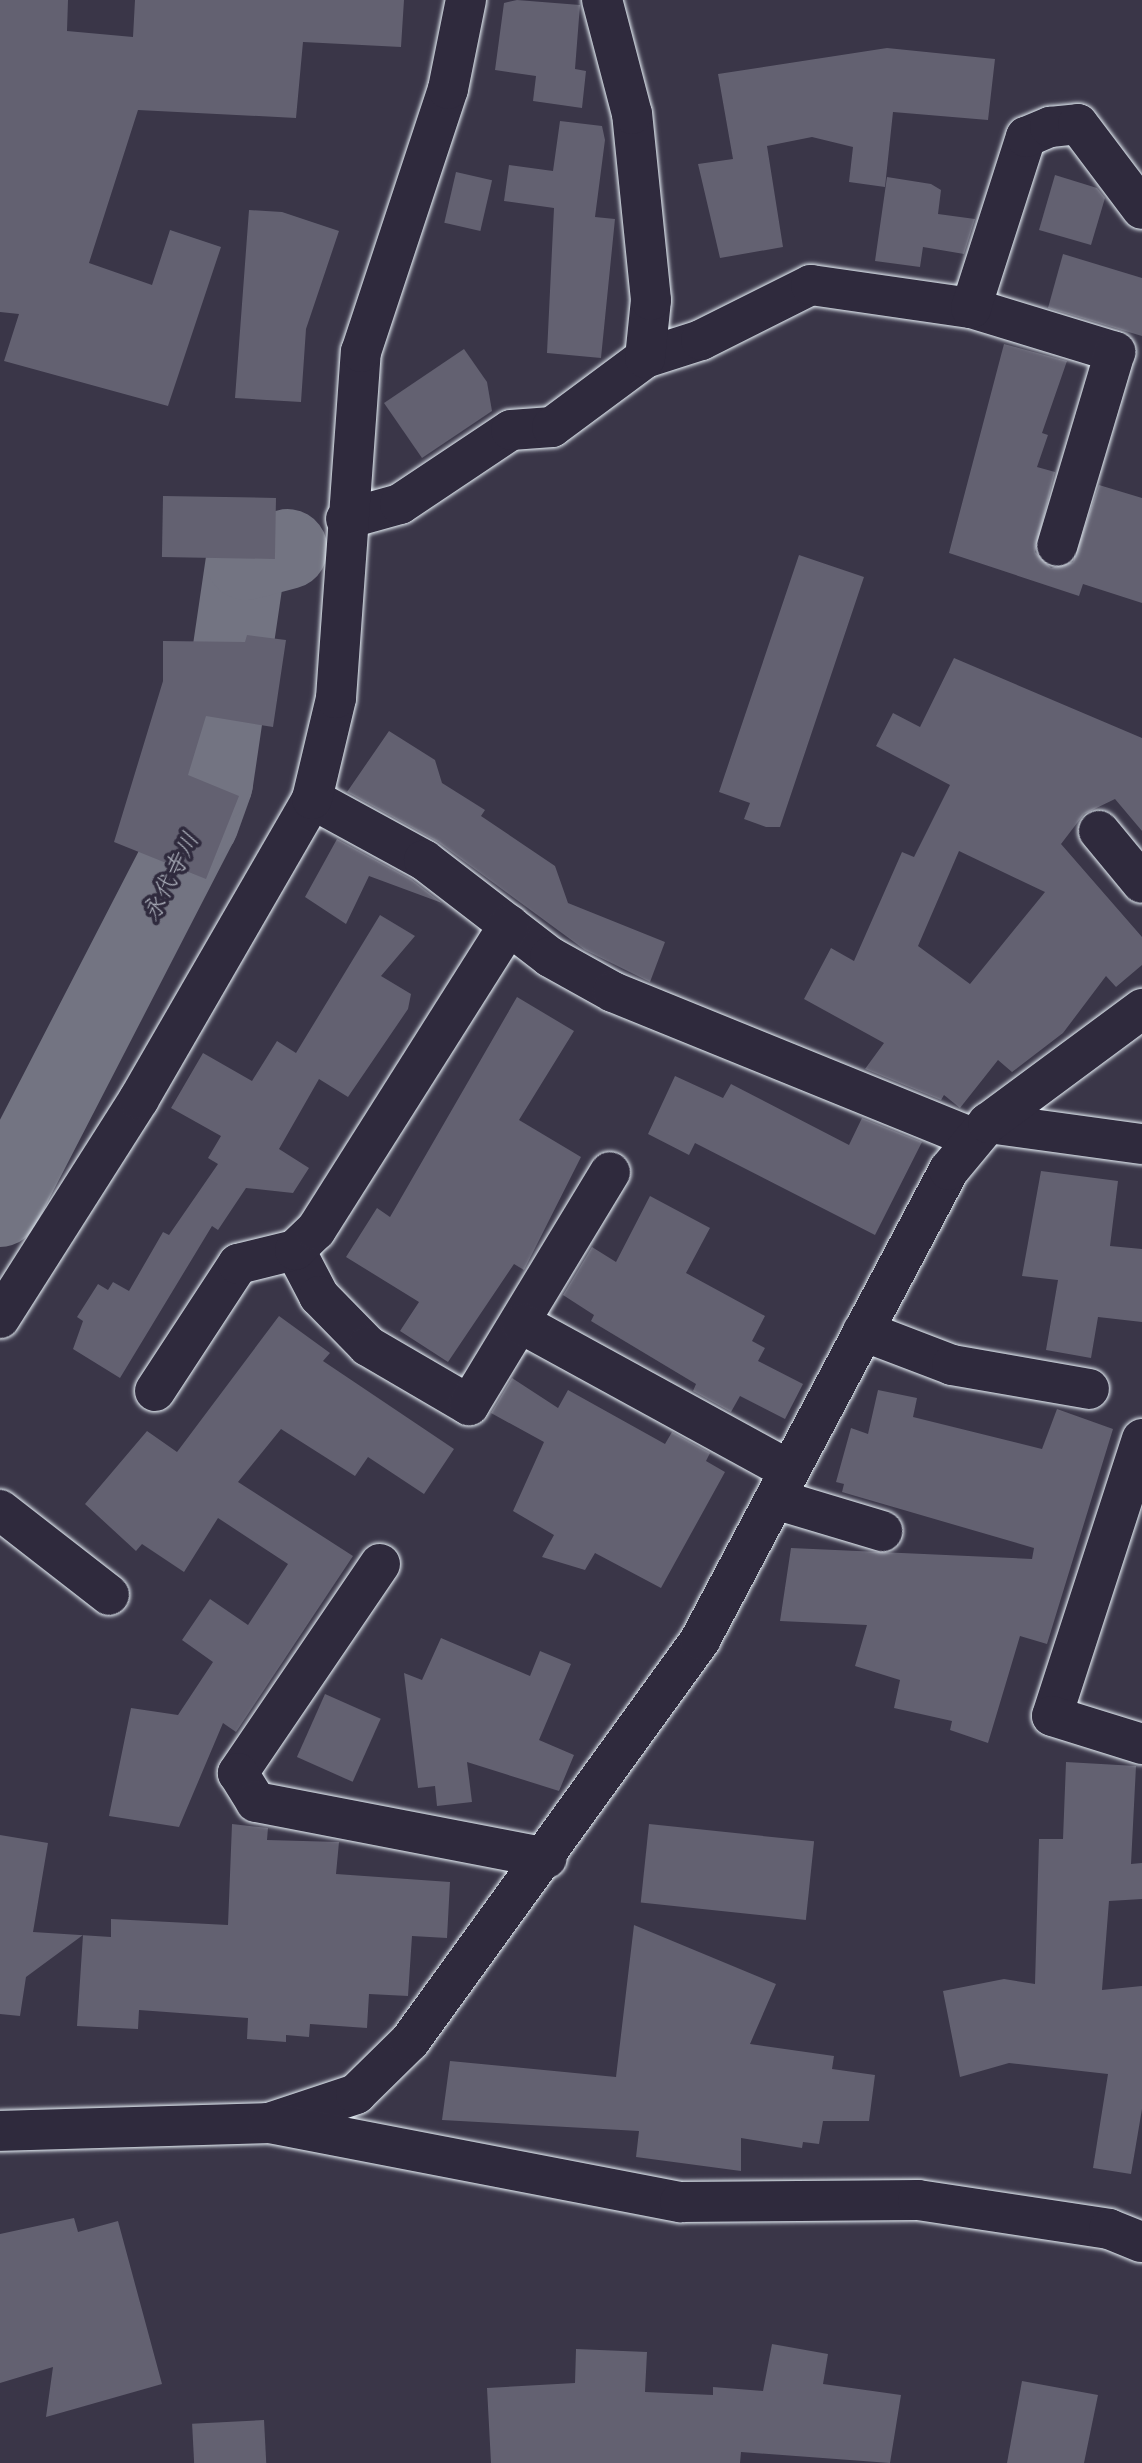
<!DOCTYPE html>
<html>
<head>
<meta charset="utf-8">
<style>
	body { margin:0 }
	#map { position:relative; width:1142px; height:2463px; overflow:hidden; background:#3a3648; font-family:"Shantell Sans","Klee One",sans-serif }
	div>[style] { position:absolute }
	.river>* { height:80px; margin:-40px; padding:0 40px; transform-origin:40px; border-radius:40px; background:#737482 }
	.building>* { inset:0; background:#636171; transform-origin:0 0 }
	.roads { filter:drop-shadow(0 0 2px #e8f1f8) drop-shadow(0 0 2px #e8f1f8) }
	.minor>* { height:40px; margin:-20px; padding:0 20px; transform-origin:20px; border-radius:20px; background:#2f2a3d }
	span { translate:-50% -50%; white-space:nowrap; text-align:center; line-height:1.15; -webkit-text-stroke:7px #2f2a3d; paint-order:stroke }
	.water-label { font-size:24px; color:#aeb2bd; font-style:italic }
</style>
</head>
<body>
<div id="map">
	<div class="river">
		<i style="left:0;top:1207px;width:433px;rotate:-62.7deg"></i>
		<i style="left:199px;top:822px;width:41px;rotate:-70.3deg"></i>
		<i style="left:213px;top:783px;width:225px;rotate:-81.6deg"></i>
		<i style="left:246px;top:560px;width:43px;rotate:-14.7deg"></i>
	</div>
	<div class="building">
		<i style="clip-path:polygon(0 0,68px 0,67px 31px,133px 37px,135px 0,404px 0,401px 47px,303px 42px,296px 118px,138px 110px,89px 263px,152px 285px,170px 230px,221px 247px,168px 406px,4px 361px,19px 314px,0 312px)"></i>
		<i style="clip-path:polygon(517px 0,580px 5px,575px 69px,586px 71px,582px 108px,533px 101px,536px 76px,495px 70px,504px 3px)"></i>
		<i style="clip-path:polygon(887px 48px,995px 59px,988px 120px,893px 112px,885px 187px,849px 182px,853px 147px,812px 137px,767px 146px,783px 247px,720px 258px,698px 164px,733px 159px,718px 74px)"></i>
		<i style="clip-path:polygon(560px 121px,602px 126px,605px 140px,595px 217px,615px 219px,601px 358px,547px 353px,554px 208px,504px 201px,509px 165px,553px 171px)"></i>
		<i style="left:456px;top:172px;width:37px;height:52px;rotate:13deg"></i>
		<i style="clip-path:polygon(1055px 175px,1097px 188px,1105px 198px,1091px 245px,1039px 230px)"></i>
		<i style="clip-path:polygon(887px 177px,931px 184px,941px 190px,938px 214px,975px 219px,964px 254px,923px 247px,920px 267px,875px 261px)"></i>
		<i style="clip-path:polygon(249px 210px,282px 212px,339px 231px,306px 329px,301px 402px,235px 398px)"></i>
		<i style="clip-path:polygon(1063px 254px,1142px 278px,1142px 336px,1048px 308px)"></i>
		<i style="clip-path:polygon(1004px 344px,1067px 361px,1042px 433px,1048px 435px,1037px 467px,1055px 472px,1035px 552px,1051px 568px,1073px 562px,1099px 485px,1142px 498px,1142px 603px,1083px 584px,1079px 596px,949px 553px)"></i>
		<i style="clip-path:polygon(464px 349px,487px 382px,492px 411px,422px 458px,384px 403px)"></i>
		<i style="left:163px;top:496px;width:113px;height:61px;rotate:1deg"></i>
		<i style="clip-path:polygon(799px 555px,864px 577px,780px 827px,766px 827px,744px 819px,750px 803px,719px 792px)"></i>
		<i style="clip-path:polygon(247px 635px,286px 640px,273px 727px,206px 716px,188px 775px,239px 796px,206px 879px,114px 842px,163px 681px,163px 641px,245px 642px)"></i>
		<i style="clip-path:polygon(evenodd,954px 658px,1142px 738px,1142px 831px,1115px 799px,1084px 814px,1061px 844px,1142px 937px,1142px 965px,1116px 987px,1106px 976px,1063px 1033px,1012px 1072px,998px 1060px,960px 1108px,944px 1095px,941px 1100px,865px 1069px,884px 1043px,804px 999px,831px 948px,854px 961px,902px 852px,914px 857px,950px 785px,876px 746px,893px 713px,920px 727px,954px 658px,959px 851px,1045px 892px,970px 984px,918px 946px,959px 851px)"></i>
		<i style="clip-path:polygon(389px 731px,435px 760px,442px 783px,485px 810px,481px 816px,555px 866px,568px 903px,665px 942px,650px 982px,585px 950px,438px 842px,347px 792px)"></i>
		<i style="clip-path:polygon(337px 839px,411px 879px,442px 903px,369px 876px,346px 924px,305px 897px)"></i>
		<i style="clip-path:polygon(380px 915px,415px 936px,381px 976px,411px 994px,408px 1009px,348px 1097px,319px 1079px,279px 1149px,309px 1168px,293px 1193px,246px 1188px,218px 1230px,212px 1226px,120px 1378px,73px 1349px,83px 1321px,77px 1317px,98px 1284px,108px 1290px,113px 1282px,129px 1291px,163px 1232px,169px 1235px,218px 1164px,208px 1158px,221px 1136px,171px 1108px,203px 1053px,252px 1081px,277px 1041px,296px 1053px)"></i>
		<i style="clip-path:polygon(517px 997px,574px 1031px,519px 1120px,581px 1157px,524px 1270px,514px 1264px,448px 1362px,400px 1331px,419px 1302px,346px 1257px,377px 1208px,390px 1217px)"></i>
		<i style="clip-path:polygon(675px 1076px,723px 1098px,731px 1084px,849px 1145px,862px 1118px,922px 1142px,875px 1235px,695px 1143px,689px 1155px,648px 1134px)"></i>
		<i style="clip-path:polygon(1041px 1171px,1118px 1181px,1110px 1246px,1142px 1249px,1142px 1322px,1098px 1317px,1091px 1358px,1046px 1350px,1058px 1280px,1022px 1276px)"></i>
		<i style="clip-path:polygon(650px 1196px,710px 1228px,686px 1273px,765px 1316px,752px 1341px,765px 1348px,758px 1361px,803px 1384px,785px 1419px,740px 1396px,731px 1412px,693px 1391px,696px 1384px,591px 1321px,594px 1315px,563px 1295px,592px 1247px,616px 1262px)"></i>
		<i style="clip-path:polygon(279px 1316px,330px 1353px,323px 1361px,454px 1449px,424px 1494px,368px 1457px,355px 1476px,281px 1429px,238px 1482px,353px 1556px,236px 1732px,223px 1723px,179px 1827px,109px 1816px,131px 1708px,178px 1715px,213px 1662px,182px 1640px,210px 1599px,248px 1625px,288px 1564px,218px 1518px,184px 1572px,142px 1544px,136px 1551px,85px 1504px,147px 1431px,177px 1452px)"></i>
		<i style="clip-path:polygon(512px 1378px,558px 1408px,568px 1390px,665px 1444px,672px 1432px,710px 1453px,706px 1461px,725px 1472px,661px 1588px,595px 1553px,585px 1570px,542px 1557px,554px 1535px,513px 1511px,544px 1442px,491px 1413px)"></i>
		<i style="clip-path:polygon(878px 1390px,917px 1398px,913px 1417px,1042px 1449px,1057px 1409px,1113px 1429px,1047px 1644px,1020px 1636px,988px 1743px,950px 1730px,952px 1721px,894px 1708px,900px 1680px,855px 1666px,867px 1625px,780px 1621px,791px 1548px,1032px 1559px,1034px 1548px,842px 1492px,844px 1484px,836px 1482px,851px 1428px,868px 1434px)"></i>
		<i style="clip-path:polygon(441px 1638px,530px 1676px,540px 1651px,571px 1664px,539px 1740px,574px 1755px,559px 1791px,467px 1762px,472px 1802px,437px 1806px,435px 1786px,418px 1788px,404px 1673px,422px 1680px)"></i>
		<i style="left:325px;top:1694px;width:61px;height:69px;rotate:24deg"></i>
		<i style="clip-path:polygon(1066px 1762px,1136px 1766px,1131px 1864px,1142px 1863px,1142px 1899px,1109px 1901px,1102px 1990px,1142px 1986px,1142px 2109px,1131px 2174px,1093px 2168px,1108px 2074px,1009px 2063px,960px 2077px,943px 1991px,1004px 1979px,1035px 1984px,1039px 1839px,1063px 1839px)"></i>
		<i style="clip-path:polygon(232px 1824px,268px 1828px,267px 1840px,339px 1842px,336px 1874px,450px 1882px,447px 1938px,412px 1936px,408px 1996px,369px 1994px,367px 2028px,310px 2024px,309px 2037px,286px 2035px,286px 2042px,247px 2039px,248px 2018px,139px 2010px,138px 2029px,77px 2026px,83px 1935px,26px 1977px,20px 2016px,0 2014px,0 1835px,48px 1843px,33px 1932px,111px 1937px,111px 1919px,228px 1925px)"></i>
		<i style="left:649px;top:1824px;width:166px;height:79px;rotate:6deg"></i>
		<i style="clip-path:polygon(634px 1925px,776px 1984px,750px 2044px,834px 2056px,832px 2069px,875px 2075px,869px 2121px,823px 2121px,819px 2144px,803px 2142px,802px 2148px,741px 2138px,741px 2171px,636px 2157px,639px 2131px,442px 2120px,450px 2061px,616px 2077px)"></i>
		<i style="clip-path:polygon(74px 2218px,78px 2232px,118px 2221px,162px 2384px,46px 2417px,53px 2367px,0 2383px,0 2234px)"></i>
		<i style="clip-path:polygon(772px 2344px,828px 2354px,823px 2384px,901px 2395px,890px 2463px,741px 2452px,740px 2463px,491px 2463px,487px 2388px,575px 2383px,576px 2349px,647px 2352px,645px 2392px,713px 2395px,713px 2387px,763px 2391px)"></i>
		<i style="clip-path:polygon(1022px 2381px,1098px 2395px,1084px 2463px,1007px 2463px)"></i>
		<i style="left:264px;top:2420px;width:43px;height:72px;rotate:87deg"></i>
	</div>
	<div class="roads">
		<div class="minor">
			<i style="left:971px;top:308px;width:151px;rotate:17deg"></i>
			<i style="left:1115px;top:352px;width:202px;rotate:106.6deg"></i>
			<i style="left:645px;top:358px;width:59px;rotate:-17.8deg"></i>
			<i style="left:701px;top:340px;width:123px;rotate:-26.6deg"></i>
			<i style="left:811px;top:285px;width:162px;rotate:8.2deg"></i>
			<i style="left:971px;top:308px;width:180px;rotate:-72.2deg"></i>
			<i style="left:1026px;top:137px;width:26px;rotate:-23deg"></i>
			<i style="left:1050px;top:127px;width:28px;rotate:-6deg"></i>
			<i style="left:1078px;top:124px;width:106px;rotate:53deg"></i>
			<i style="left:346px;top:519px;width:56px;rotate:-15.5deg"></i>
			<i style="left:400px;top:504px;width:133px;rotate:-33.7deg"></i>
			<i style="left:511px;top:430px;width:41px;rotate:-4.2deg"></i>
			<i style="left:552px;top:427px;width:116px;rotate:-36.6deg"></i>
			<i style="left:645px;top:358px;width:58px;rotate:-84.1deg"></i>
			<i style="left:651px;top:300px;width:187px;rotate:-95.8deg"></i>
			<i style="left:632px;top:114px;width:118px;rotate:-104.7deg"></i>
			<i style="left:312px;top:799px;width:128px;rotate:28.6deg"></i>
			<i style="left:424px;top:860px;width:159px;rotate:37.6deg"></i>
			<i style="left:550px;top:957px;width:72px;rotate:29.1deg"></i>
			<i style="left:613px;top:992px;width:388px;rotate:22.1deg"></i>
			<i style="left:1099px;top:831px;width:67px;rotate:50.4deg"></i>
			<i style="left:988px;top:1123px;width:155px;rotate:7.8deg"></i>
			<i style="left:295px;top:1250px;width:52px;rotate:62.4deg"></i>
			<i style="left:319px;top:1296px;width:70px;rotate:45.6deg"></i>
			<i style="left:368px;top:1346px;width:117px;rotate:30.3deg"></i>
			<i style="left:469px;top:1405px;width:272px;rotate:-58.8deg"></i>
			<i style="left:0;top:1318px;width:259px;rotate:-57.6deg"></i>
			<i style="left:139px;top:1099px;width:346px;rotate:-60deg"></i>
			<i style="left:312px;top:799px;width:104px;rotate:-76.6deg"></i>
			<i style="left:336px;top:698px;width:347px;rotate:-85.9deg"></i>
			<i style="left:361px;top:352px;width:277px;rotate:-71.7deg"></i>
			<i style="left:448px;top:89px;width:91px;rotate:-78.6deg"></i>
			<i style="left:522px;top:1324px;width:304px;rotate:28.7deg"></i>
			<i style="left:863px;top:1331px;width:95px;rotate:20.9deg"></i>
			<i style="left:952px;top:1365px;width:139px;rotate:9.9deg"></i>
			<i style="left:155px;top:1391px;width:152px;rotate:-56.8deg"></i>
			<i style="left:238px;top:1264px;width:59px;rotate:-13.8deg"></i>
			<i style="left:295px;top:1250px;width:29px;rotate:-44deg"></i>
			<i style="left:316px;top:1230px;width:361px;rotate:-57.7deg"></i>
			<i style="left:1142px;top:1439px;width:291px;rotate:108deg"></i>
			<i style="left:1052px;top:1716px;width:94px;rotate:17.3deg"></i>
			<i style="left:775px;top:1499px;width:112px;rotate:16.7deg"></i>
			<i style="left:0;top:1510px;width:138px;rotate:37.9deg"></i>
			<i style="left:380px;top:1564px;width:253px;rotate:124.2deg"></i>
			<i style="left:238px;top:1773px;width:34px;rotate:58deg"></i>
			<i style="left:256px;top:1802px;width:296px;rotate:10.9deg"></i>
			<i style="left:269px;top:2123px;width:92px;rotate:-18.4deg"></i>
			<i style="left:356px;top:2094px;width:76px;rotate:-44.5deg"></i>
			<i style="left:410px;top:2041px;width:495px;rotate:-54.1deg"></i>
			<i style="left:700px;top:1640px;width:532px;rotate:-62.09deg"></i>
			<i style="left:949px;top:1170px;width:61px;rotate:-50.3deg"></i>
			<i style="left:988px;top:1123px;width:192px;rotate:-36.5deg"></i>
			<i style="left:0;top:2131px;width:269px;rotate:-1.7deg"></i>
			<i style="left:269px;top:2123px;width:419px;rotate:10.9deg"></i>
			<i style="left:680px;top:2202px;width:238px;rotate:-0.5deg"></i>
			<i style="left:918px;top:2200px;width:193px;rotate:8.6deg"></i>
			<i style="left:1109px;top:2229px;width:35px;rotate:22deg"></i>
		</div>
	</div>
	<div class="water-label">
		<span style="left:171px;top:877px;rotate:-63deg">永代寺川</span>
	</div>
</div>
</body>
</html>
